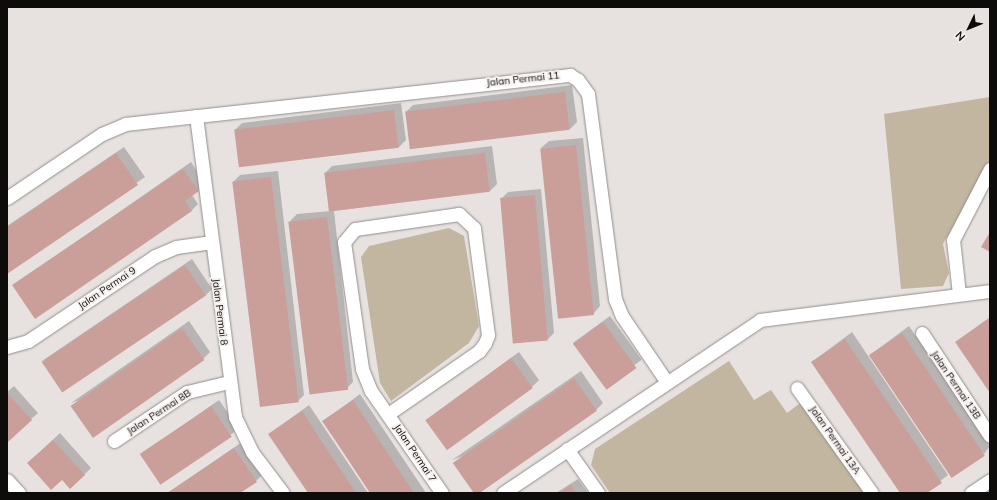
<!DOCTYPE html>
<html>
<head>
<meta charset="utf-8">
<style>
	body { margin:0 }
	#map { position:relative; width:997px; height:500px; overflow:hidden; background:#e7e2e0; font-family:Mulish,sans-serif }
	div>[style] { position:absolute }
	.green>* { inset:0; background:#c2b6a0 }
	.shadow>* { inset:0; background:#0003; transform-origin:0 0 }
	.building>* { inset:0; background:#cb9f99; transform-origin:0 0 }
	.roads { filter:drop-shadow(0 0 1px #928d8b) drop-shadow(0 0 1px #928d8b) }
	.minor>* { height:13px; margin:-6.5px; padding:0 6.5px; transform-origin:6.5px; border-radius:6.5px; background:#fff }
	span { translate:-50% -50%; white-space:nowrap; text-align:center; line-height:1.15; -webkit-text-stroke:3.5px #f4efed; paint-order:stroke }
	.street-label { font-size:10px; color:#0d0c0b }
	.frame { position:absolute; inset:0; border:8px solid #0d0c0b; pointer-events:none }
	.north { position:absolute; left:949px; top:8px; width:40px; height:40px; -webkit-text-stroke:3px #f4efed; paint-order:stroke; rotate:227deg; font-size:11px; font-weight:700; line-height:16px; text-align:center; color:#0d0c0b }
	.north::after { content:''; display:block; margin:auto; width:14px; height:18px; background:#0d0c0b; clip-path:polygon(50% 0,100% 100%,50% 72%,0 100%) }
</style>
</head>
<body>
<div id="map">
	<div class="green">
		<i style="clip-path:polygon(990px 97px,990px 160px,943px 244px,949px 273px,943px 286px,901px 289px,884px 114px)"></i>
		<i style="clip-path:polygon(449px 228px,464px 236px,479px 326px,469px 343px,391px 401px,380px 383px,361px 257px,369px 246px)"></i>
		<i style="clip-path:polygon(729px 361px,754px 400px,771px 390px,787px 413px,803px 401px,864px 493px,610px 493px,591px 465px,595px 449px)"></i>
	</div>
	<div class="shadow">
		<i style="clip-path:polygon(572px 85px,577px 122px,570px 129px,406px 112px,413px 105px)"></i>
		<i style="clip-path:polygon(401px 103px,406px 140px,399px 147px,235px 130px,242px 123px)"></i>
		<i style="clip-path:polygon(583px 138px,600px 306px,593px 314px,541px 148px,549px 141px)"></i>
		<i style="clip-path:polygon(492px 146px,497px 184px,490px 191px,334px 211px,353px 382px,346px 389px,290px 221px,297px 214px,331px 211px,325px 173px,332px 166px)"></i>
		<i style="clip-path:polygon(124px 147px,145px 177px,7px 273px,7px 226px)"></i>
		<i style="clip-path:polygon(191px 162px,205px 184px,192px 195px,198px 204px,191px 211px,13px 286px)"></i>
		<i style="clip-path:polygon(278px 171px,304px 395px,297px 402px,233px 182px,240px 175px)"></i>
		<i style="clip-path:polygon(541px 189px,554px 333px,547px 340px,514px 343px,501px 199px,508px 192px)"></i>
		<i style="clip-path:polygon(192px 259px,212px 289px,205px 296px,42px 361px)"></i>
		<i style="left:610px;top:316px;width:54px;height:46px;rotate:54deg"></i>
		<i style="clip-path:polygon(990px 317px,990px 391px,956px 342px)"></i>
		<i style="clip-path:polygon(189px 321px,210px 352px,203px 359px,71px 403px)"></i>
		<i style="clip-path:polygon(909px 326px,990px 446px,984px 454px,870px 355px)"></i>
		<i style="clip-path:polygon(852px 332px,948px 475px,925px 493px,901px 493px,812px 362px)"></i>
		<i style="clip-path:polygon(519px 352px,539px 380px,532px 387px,426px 420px)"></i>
		<i style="clip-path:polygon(581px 371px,603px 403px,596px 410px,452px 460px)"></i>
		<i style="clip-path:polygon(14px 386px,38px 413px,7px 440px,7px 392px)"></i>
		<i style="clip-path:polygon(360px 394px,426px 493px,372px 493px,324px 421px)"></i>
		<i style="left:219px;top:400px;width:35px;height:95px;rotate:55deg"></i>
		<i style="clip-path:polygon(309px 405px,368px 493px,309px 493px,269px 434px)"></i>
		<i style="clip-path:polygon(60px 433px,91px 468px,84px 475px,62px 479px,28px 463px)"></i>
		<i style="clip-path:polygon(242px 442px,263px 474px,256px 481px,238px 493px,168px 493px)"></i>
		<i style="clip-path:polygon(578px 479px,588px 493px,556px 493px)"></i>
	</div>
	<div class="building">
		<i style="left:565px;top:92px;width:38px;height:161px;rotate:83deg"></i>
		<i style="left:394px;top:110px;width:38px;height:161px;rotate:83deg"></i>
		<i style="left:576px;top:145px;width:171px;height:36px;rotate:84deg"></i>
		<i style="clip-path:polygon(116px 153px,138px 185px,7px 274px,7px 227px)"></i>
		<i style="left:485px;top:153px;width:39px;height:162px;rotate:83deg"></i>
		<i style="clip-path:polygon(183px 169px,199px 191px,185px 201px,192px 211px,35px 319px,12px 285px)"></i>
		<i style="left:271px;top:177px;width:227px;height:39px;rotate:83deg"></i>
		<i style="left:535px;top:195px;width:146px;height:35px;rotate:85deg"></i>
		<i style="left:327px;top:217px;width:174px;height:39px;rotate:83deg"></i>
		<i style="clip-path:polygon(990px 232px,990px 252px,981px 247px)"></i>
		<i style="left:185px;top:265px;width:37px;height:173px;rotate:56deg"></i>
		<i style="clip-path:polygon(988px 319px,990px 322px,990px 393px,955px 342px)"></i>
		<i style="left:603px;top:322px;width:57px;height:37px;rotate:54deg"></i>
		<i style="left:182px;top:328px;width:39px;height:136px;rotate:55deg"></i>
		<i style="left:902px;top:333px;width:148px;height:40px;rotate:56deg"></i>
		<i style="clip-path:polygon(845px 339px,942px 483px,927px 493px,900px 493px,811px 362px)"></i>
		<i style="left:511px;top:358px;width:37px;height:106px;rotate:54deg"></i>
		<i style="left:574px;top:378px;width:40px;height:148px;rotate:55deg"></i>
		<i style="clip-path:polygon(7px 393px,32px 420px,8px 442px,7px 441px)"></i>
		<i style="clip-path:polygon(353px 400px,383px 446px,414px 493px,370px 493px,337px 443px,322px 421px)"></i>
		<i style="left:211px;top:406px;width:37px;height:86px;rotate:56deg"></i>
		<i style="clip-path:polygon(302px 411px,328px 451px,356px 493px,308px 493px,268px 434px)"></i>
		<i style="clip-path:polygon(53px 440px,85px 475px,70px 489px,62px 480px,51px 490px,27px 463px)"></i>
		<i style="clip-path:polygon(234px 448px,257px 482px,240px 493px,167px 493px)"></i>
		<i style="clip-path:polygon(571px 485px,576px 493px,559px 493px)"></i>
	</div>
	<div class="roads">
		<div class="minor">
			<i style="left:196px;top:116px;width:304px;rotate:82.6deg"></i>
			<i style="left:235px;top:417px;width:39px;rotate:64deg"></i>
			<i style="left:252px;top:452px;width:51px;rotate:52.9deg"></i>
			<i style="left:7px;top:198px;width:115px;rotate:-34deg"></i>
			<i style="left:102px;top:134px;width:25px;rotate:-23deg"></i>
			<i style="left:125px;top:124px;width:448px;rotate:-6.3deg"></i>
			<i style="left:570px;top:75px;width:9px;rotate:32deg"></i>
			<i style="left:578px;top:80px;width:17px;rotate:54deg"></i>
			<i style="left:588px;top:94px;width:207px;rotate:82.5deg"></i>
			<i style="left:615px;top:299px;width:18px;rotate:68deg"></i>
			<i style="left:622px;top:316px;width:78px;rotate:55.9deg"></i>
			<i style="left:959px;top:294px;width:54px;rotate:-96.3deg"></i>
			<i style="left:953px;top:240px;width:80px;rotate:-62.5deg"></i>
			<i style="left:922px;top:333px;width:123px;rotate:56.6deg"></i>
			<i style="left:7px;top:347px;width:22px;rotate:-16deg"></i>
			<i style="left:28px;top:341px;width:153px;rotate:-33.8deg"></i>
			<i style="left:155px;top:256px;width:23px;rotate:-23deg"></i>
			<i style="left:176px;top:247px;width:36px;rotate:-8deg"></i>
			<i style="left:797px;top:388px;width:129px;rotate:54.5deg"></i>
			<i style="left:388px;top:414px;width:111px;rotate:-34.7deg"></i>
			<i style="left:479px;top:351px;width:10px;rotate:-53deg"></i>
			<i style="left:485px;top:343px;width:9px;rotate:-69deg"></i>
			<i style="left:488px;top:335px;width:108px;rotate:-97.5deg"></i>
			<i style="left:474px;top:228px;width:21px;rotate:-137deg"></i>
			<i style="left:459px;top:214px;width:105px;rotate:171.8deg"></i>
			<i style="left:355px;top:229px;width:17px;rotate:130deg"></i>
			<i style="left:344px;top:242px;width:128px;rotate:81.9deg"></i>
			<i style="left:362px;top:369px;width:24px;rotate:68deg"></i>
			<i style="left:371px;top:391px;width:124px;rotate:55.2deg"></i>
			<i style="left:114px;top:441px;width:88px;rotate:-33.9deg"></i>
			<i style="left:187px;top:392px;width:43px;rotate:-13.4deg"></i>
			<i style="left:567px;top:449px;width:54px;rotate:54.8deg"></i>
			<i style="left:7px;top:480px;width:18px;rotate:47deg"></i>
			<i style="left:503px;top:493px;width:310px;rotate:-33.9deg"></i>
			<i style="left:760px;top:320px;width:232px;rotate:-7.2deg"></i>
			<i style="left:971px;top:493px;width:23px;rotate:-34deg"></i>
		</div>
	</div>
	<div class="street-label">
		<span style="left:523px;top:79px;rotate:-6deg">Jalan Permai 11</span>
		<span style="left:107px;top:288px;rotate:-34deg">Jalan Permai 9</span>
		<span style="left:220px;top:312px;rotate:83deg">Jalan Permai 8</span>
		<span style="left:956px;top:385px;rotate:56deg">Jalan Permai 13B</span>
		<span style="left:159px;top:412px;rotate:-33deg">Jalan Permai 8B</span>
		<span style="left:835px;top:440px;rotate:55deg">Jalan Permai 13A</span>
		<span style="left:415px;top:453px;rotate:56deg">Jalan Permai 7</span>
	</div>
	<div class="frame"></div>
	<div class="north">N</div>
</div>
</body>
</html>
